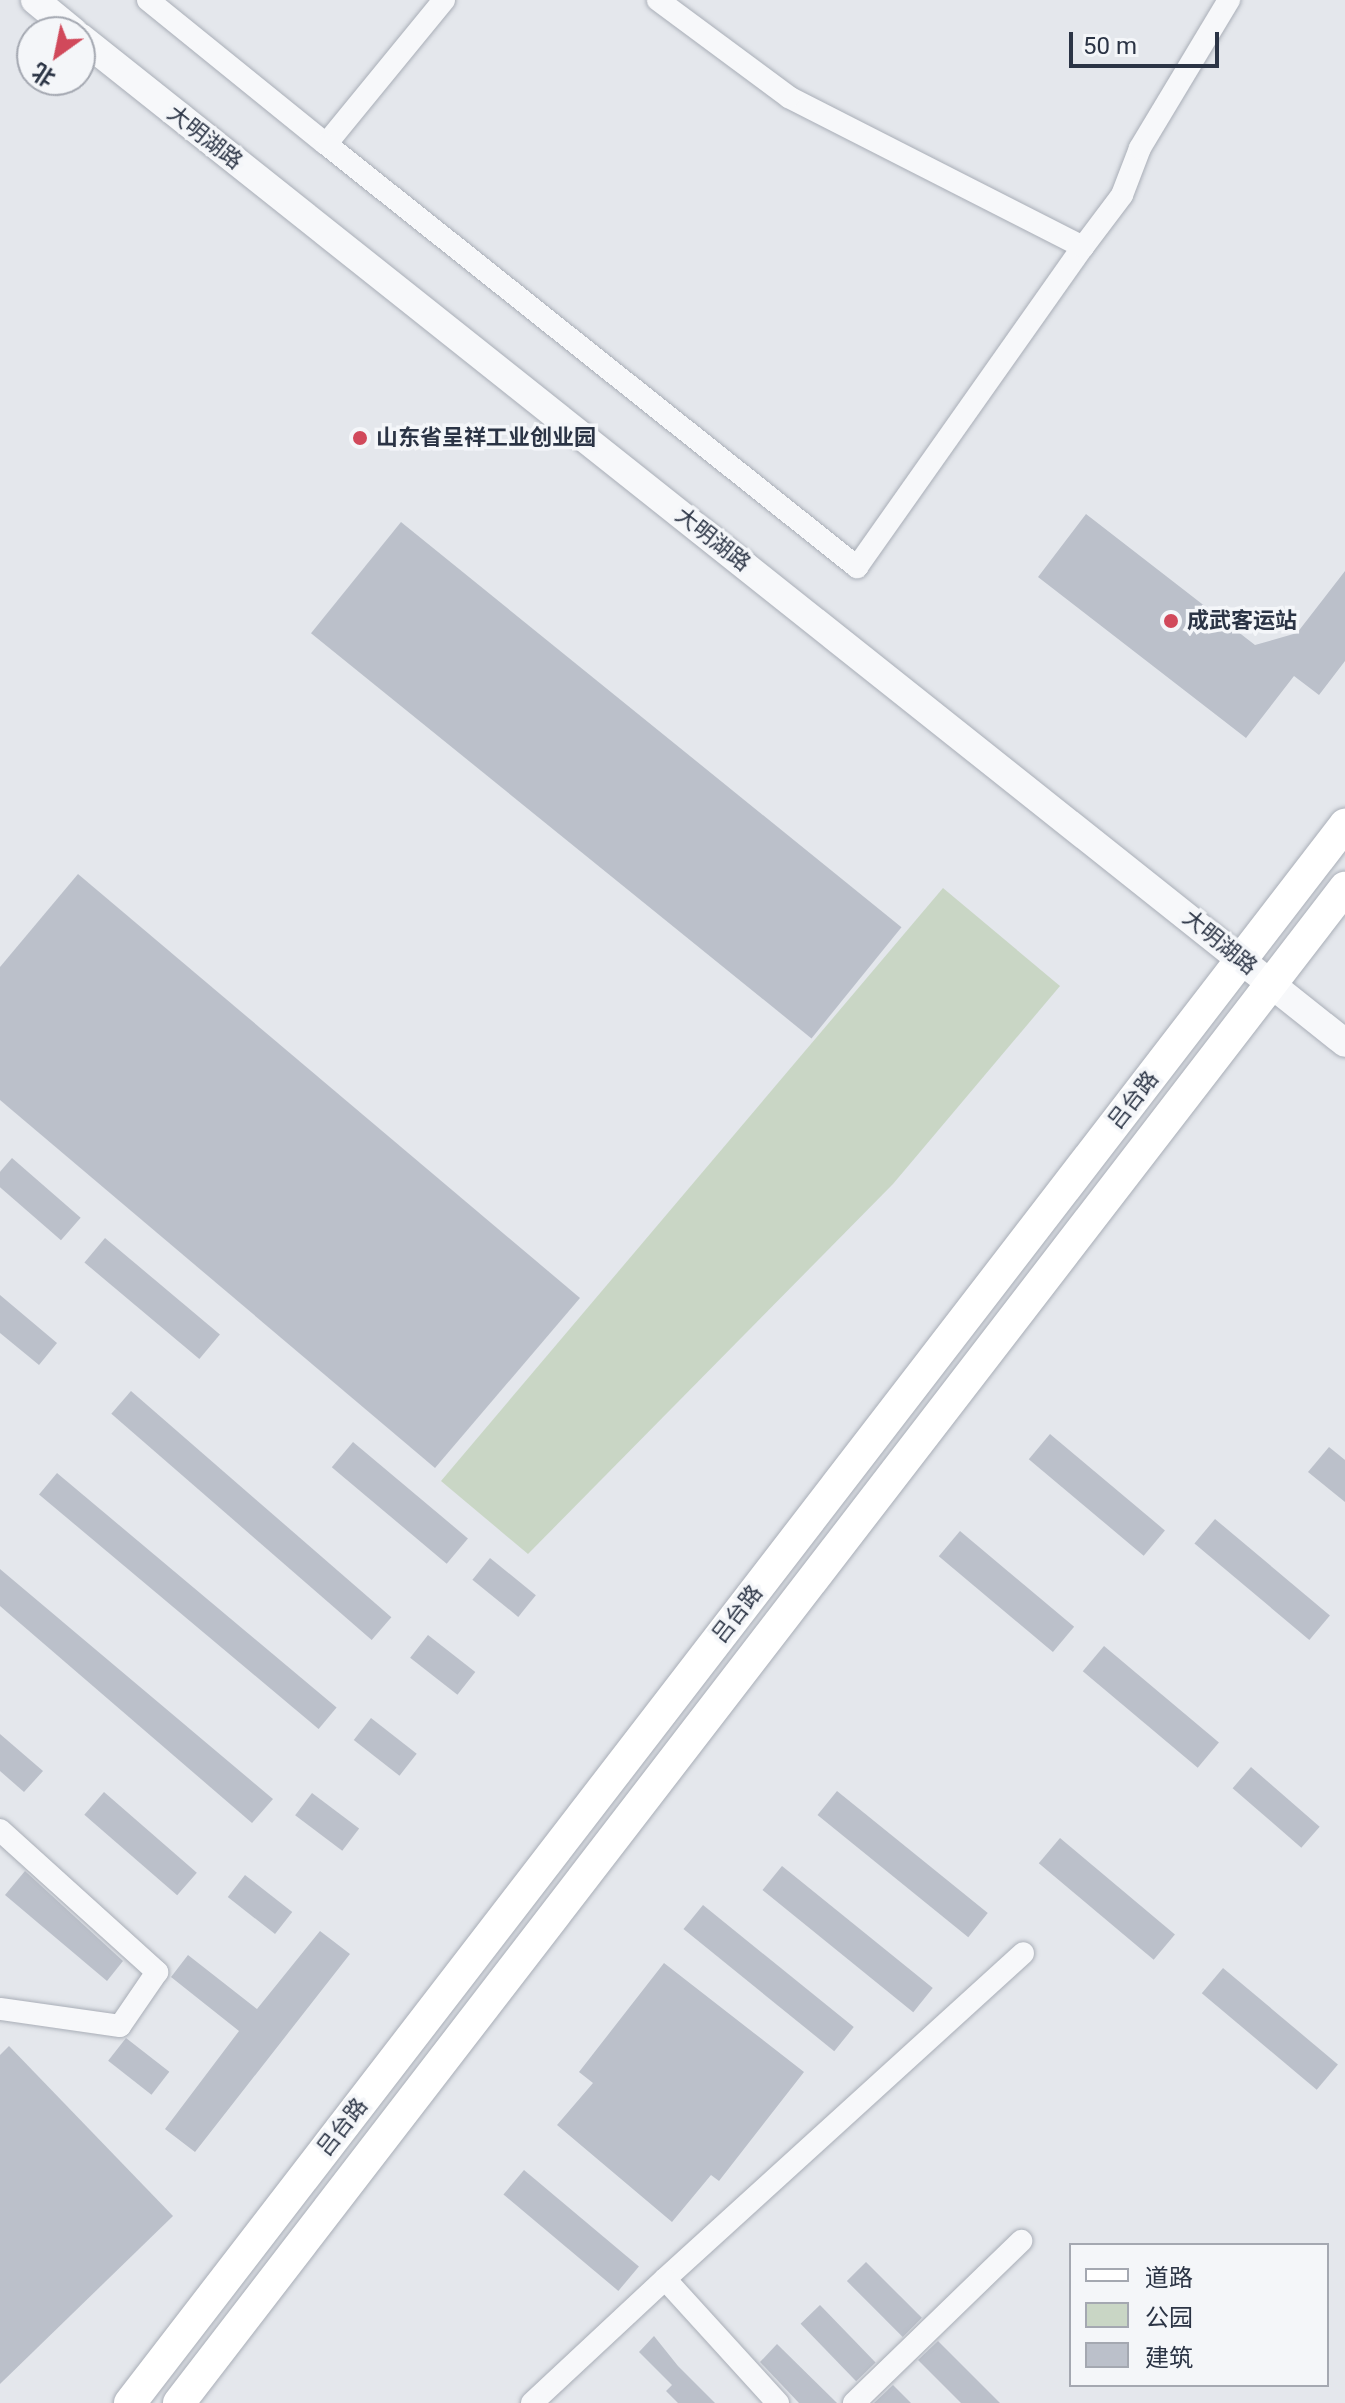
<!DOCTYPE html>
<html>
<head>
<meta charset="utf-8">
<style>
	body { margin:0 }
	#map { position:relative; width:1345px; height:2403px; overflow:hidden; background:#e4e7ec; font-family:Roboto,"Noto Sans SC",sans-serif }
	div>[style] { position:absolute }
	.green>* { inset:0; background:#c9d6c5 }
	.building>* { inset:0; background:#bbc0ca; transform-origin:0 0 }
	.roads { filter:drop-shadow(0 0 2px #a9aeb7) drop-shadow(0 0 2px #a9aeb7) }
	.minor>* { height:22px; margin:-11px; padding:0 11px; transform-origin:11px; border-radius:11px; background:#f7f8fa }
	.tertiary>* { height:28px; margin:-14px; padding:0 14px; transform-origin:14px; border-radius:14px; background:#f7f8fa }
	.secondary>* { height:32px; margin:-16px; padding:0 16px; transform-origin:16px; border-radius:16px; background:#fff }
	.dots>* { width:22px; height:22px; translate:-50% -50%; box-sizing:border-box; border:4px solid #f4f6f9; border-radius:50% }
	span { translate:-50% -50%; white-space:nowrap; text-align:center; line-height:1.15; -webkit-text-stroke:7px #f4f6f9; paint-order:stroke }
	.street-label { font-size:22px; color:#2b3445 }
	.poi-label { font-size:22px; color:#2b3445; font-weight:700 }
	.left { translate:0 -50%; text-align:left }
	.legend { position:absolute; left:1069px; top:2243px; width:260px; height:144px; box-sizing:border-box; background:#f4f6f9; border:2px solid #a4a8b1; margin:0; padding:10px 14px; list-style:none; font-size:24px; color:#2b3445 }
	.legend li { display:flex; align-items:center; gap:16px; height:40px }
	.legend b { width:40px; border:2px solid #a4a8b1 }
	.north { position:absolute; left:16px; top:16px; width:80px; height:80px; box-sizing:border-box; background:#f4f6f9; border:2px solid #a4a8b1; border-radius:50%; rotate:213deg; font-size:22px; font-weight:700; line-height:32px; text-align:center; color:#2b3445 }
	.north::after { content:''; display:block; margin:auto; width:28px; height:36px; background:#d1495b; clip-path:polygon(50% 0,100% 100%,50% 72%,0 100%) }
	.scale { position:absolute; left:1069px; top:32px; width:150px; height:36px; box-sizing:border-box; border:4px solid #2b3445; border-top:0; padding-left:10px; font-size:24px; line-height:28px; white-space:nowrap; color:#2b3445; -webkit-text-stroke:6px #f4f6f9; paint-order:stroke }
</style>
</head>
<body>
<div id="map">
	<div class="green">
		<i style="clip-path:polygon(943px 888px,1060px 986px,893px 1184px,528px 1554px,441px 1481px)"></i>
	</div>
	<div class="building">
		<i style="clip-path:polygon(1086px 514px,1255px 645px,1297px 633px,1345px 571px,1345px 661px,1319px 695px,1294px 676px,1246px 738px,1038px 577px)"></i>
		<i style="left:401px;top:522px;width:644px;height:143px;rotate:39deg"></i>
		<i style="clip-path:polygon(78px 874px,580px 1298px,435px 1468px,0 1100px,0 967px)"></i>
		<i style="left:12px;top:1158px;width:91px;height:30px;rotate:41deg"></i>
		<i style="left:105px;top:1238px;width:150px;height:32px;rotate:40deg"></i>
		<i style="clip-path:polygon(0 1295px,57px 1343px,39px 1365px,0 1333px)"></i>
		<i style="left:131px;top:1391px;width:345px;height:30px;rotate:41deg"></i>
		<i style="left:1050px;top:1434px;width:150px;height:33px;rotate:40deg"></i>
		<i style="left:353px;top:1442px;width:150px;height:33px;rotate:40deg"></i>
		<i style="clip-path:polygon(1329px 1447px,1345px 1460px,1345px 1502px,1308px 1472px)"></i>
		<i style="left:57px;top:1473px;width:365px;height:28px;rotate:40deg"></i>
		<i style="left:1215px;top:1519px;width:150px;height:32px;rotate:40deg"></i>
		<i style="left:960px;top:1531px;width:149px;height:33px;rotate:40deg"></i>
		<i style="left:490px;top:1558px;width:59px;height:28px;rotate:39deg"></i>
		<i style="clip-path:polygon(0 1569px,273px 1799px,252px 1823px,0 1606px)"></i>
		<i style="left:428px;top:1635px;width:60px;height:29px;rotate:38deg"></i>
		<i style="left:1104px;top:1646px;width:150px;height:33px;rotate:40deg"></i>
		<i style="left:371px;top:1718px;width:58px;height:28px;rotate:38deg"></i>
		<i style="clip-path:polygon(0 1734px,43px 1771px,24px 1792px,0 1771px)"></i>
		<i style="left:1251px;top:1767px;width:91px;height:28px;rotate:41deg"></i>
		<i style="left:837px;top:1791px;width:194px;height:31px;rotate:39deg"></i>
		<i style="left:104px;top:1792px;width:123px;height:30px;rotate:41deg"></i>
		<i style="left:312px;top:1793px;width:59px;height:28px;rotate:37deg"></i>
		<i style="left:1060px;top:1838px;width:150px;height:33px;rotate:40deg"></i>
		<i style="left:782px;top:1866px;width:194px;height:31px;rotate:39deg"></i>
		<i style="clip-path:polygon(25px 1871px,123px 1961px,107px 1981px,5px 1895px)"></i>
		<i style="left:245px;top:1875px;width:60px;height:28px;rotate:38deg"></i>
		<i style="left:703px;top:1905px;width:194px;height:31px;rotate:39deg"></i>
		<i style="clip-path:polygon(320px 1931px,350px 1954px,195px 2152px,165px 2129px,239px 2031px,171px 1977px,188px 1955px,257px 2009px)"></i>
		<i style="clip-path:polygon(664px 1963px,804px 2072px,719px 2181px,711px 2175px,672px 2222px,557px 2125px,593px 2083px,579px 2072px)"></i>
		<i style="left:1223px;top:1968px;width:150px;height:33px;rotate:40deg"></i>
		<i style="left:126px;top:2038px;width:55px;height:29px;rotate:38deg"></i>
		<i style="clip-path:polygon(9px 2046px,173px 2216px,0 2384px,0 2055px)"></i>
		<i style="left:524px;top:2170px;width:150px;height:32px;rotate:40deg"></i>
		<i style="left:866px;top:2262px;width:79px;height:27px;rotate:45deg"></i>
		<i style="left:820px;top:2305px;width:80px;height:27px;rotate:46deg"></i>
		<i style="clip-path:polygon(654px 2336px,678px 2366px,715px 2403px,678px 2403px,666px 2391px,672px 2385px,639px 2352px)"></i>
		<i style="clip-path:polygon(938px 2341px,1000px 2403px,961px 2403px,918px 2360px)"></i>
		<i style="clip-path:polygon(777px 2344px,837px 2403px,799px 2403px,760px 2362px)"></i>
		<i style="clip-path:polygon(893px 2385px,911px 2403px,874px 2403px)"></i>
	</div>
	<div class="roads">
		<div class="minor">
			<i style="left:148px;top:0;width:229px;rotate:39deg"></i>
			<i style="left:444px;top:0;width:186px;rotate:129.3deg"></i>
			<i style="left:326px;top:144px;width:679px;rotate:38.54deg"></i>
			<i style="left:857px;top:567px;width:392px;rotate:-54.8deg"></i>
			<i style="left:1083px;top:247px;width:330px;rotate:-153deg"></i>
			<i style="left:789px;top:97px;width:163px;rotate:-143.5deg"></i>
			<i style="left:1083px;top:247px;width:65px;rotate:-53.1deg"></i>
			<i style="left:1122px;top:195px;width:50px;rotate:-69deg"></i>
			<i style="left:1140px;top:148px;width:173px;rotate:-59deg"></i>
			<i style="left:0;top:1830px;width:212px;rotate:42.1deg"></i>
			<i style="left:157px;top:1972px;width:65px;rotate:124.4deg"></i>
			<i style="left:120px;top:2026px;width:121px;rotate:-171.9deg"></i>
			<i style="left:665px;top:2279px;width:484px;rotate:-42.3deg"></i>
			<i style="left:532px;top:2403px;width:182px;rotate:-43deg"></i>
			<i style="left:665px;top:2279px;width:168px;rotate:47.7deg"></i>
			<i style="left:854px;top:2403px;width:233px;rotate:-44.1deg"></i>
		</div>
		<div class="tertiary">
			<i style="left:35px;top:0;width:50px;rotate:39.4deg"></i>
			<i style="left:80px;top:37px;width:1616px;rotate:38.49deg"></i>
		</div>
		<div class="secondary">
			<i style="left:130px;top:2403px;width:1992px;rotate:-52.41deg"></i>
			<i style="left:179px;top:2403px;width:1912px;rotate:-52.42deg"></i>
		</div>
	</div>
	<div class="dots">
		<i style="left:360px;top:438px;background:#d1495b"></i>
		<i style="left:1171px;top:621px;background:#d1495b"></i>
	</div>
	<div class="street-label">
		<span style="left:205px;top:137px;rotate:38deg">大明湖路</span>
		<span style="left:713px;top:539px;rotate:38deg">大明湖路</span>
		<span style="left:1220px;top:942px;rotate:39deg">大明湖路</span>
		<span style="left:1133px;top:1100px;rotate:-52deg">吕台路</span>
		<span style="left:737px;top:1614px;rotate:-52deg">吕台路</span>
		<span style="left:342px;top:2127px;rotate:-52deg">吕台路</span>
	</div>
	<div class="poi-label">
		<span class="left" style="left:376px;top:438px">山东省呈祥工业创业园</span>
		<span class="left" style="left:1187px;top:621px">成武客运站</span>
	</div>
	<ul class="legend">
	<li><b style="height:10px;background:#fff"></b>道路</li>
	<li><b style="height:22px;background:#c9d6c5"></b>公园</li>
	<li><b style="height:22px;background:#bbc0ca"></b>建筑</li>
	</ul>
	<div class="north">北</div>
	<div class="scale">50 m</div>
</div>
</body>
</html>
